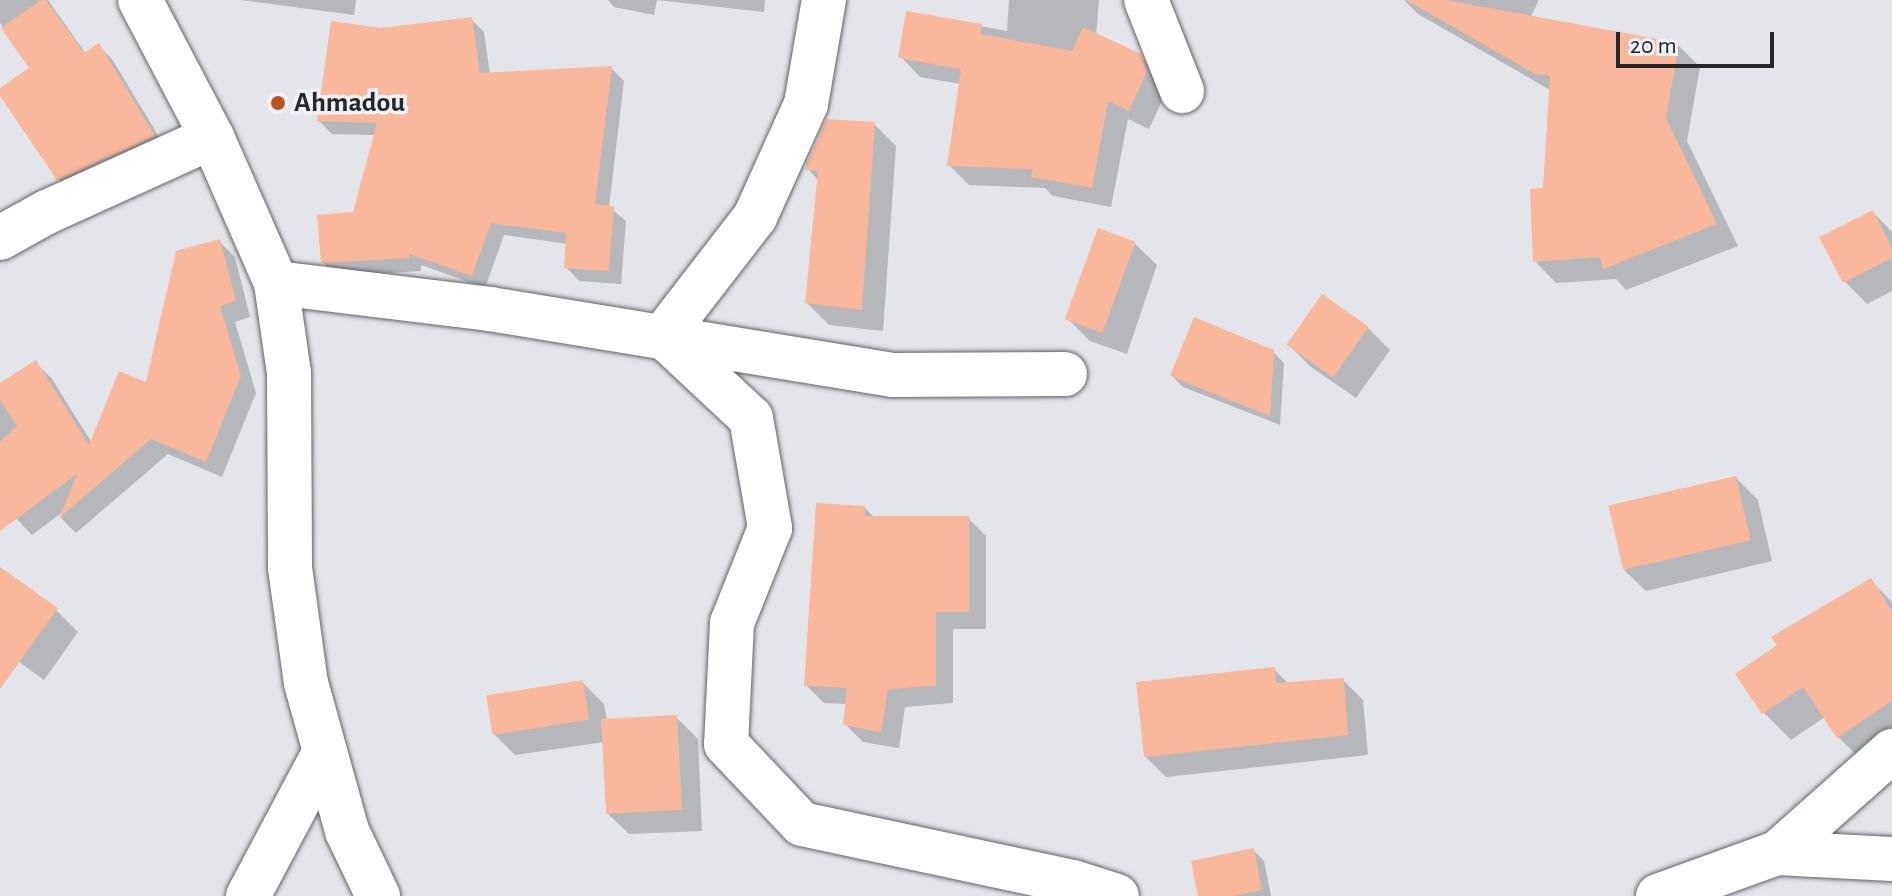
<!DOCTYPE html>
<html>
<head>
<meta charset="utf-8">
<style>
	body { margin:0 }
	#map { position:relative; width:1892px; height:896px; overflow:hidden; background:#e3e5ea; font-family:"Alegreya Sans",sans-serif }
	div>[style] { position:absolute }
	.shadow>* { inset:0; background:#0003 }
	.building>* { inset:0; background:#f9b79b; transform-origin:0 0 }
	.roads { filter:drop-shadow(0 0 2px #626367) drop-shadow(0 0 2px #626367) }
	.minor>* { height:44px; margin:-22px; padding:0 22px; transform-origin:22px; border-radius:22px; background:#fff }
	.dots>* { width:22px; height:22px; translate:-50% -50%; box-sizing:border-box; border:4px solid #f0f2f7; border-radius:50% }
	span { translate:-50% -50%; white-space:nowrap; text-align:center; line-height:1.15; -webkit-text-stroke:7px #f0f2f7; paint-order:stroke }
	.poi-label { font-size:28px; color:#262729; font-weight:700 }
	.left { translate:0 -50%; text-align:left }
	.scale { position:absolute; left:1616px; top:32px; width:158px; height:36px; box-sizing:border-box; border:4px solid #262729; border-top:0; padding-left:10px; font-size:24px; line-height:28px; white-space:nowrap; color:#262729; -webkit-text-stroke:6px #f0f2f7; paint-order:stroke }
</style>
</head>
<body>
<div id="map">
	<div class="shadow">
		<i style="clip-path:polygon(0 0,48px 0,86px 54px,98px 45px,112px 59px,167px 150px,72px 192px,59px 179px,0 92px,32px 68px,0 23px)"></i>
		<i style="clip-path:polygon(240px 0,356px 0,354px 15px)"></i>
		<i style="clip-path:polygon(608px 0,765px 0,764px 12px,657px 0,654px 15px,614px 7px)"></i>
		<i style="clip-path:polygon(1009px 0,1099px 0,1096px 36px,1140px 56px,1160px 77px,1166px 92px,1149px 129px,1128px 119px,1111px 207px,1053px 196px,1045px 188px,969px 185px,949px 165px,961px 84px,920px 77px,901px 57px,908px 13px,1007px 31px)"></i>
		<i style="clip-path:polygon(1404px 0,1539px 0,1530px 18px,1678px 45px,1700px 67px,1687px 141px,1738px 246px,1626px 290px,1616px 279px,1556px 283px,1535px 261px,1545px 190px,1552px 91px,1418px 14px)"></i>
		<i style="clip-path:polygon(471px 19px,484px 32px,490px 75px,611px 68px,624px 81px,609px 207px,626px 221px,621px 284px,579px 281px,566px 267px,568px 244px,504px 235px,485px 288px,421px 265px,421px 271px,336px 276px,323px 262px,355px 214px,375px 135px,332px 134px,319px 121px,381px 30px)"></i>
		<i style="clip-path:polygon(874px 124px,896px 146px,883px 331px,829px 325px,807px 303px,819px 181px,808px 169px)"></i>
		<i style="clip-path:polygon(1873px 212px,1892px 232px,1892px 291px,1867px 304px,1845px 282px)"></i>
		<i style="clip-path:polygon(219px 241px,235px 257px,250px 317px,235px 322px,256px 393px,222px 477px,168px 454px,76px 533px,61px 518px,64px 511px,32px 535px,0 501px,0 386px,36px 363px,52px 379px,92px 443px,147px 385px)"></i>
		<i style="clip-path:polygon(1135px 244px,1157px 265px,1127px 354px,1090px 341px,1068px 319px)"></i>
		<i style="clip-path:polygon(1368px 328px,1390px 350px,1356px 398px,1311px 367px,1289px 345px)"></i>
		<i style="clip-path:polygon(1273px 352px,1284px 363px,1280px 425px,1183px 387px,1172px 376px)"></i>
		<i style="clip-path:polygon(1736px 478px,1758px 500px,1772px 561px,1646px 591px,1624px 570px)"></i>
		<i style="clip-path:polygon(865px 508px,875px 518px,968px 518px,986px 536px,986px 629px,953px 629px,953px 703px,905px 707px,899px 748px,863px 742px,845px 724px,847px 704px,824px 703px,806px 685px)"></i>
		<i style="clip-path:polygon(0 569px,56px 610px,78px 632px,44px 680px,0 648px)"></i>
		<i style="clip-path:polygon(1871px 581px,1892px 602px,1892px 746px,1866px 764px,1838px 737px,1825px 717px,1791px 740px,1764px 713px,1738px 674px)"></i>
		<i style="clip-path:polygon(1274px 669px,1289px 684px,1343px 680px,1363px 700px,1368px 755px,1166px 777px,1146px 757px)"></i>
		<i style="clip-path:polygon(582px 682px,604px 704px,607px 720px,676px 717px,698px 739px,702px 831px,629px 834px,607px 813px,604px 742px,515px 755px,493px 733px)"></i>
		<i style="clip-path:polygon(1253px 850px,1264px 861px,1271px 896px,1200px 896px)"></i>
	</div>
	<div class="building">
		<i style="clip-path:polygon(41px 0,46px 0,84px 53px,99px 43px,155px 136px,57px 180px,0 96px,0 88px,29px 68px,1px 28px)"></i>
		<i style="clip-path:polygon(1406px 0,1446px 0,1679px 43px,1666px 118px,1717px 224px,1603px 269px,1600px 257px,1533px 262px,1530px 189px,1543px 188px,1550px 76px,1535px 74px)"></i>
		<i style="clip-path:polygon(906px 11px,982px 24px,980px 34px,1072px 51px,1083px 27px,1141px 54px,1147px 71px,1129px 111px,1108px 101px,1092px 188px,1031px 177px,1033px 169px,947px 166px,961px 69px,898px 58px)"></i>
		<i style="clip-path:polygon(472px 17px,480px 73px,612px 66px,595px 204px,614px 206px,609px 271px,564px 268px,566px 233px,491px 223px,472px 276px,409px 254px,409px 258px,321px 263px,317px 215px,353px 212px,377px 123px,317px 121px,331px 21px,381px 28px)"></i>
		<i style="clip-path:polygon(827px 119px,875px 122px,862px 310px,805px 303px,818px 171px,806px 170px,806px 165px)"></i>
		<i style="clip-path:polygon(1873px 210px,1892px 248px,1892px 258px,1843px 283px,1819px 237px)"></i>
		<i style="left:1098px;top:228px;width:40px;height:97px;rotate:20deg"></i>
		<i style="clip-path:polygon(220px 239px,236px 301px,220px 306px,241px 376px,206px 462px,151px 439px,59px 518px,77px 474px,0 531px,0 442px,17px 426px,0 400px,0 383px,36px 360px,89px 445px,119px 371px,146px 382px,176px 251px)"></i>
		<i style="left:1322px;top:294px;width:57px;height:62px;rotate:35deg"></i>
		<i style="clip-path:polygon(1194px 317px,1274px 350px,1270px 416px,1170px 376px)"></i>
		<i style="left:1736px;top:476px;width:66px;height:131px;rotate:77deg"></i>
		<i style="clip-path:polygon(816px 503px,865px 506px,865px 516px,969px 516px,969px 612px,936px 612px,936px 686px,888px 689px,881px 732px,843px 725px,847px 688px,804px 686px)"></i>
		<i style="clip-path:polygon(0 567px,58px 608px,0 689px)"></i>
		<i style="clip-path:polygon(1871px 578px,1892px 611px,1892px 701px,1837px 738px,1803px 687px,1762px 714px,1735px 674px,1777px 645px,1771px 637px)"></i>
		<i style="clip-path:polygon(1275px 667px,1276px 683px,1344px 678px,1348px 735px,1144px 757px,1136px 682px)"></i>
		<i style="left:583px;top:680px;width:40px;height:98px;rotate:81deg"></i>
		<i style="left:677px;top:715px;width:95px;height:76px;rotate:87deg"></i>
		<i style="clip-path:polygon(1254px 848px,1262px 890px,1232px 896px,1198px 896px,1191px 861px)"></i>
	</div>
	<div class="roads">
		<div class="minor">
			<i style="left:140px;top:0;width:155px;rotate:62.3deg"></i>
			<i style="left:212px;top:137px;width:159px;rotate:66.3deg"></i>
			<i style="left:276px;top:283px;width:91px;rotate:81.8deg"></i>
			<i style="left:289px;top:373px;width:195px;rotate:89.7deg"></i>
			<i style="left:290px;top:568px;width:116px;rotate:82.1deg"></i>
			<i style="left:306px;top:683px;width:154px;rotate:74.5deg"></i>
			<i style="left:347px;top:831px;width:72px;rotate:64.5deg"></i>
			<i style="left:1146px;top:0;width:98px;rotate:68.4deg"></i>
			<i style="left:0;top:238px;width:54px;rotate:-29deg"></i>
			<i style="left:47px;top:212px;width:181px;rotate:-24.4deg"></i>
			<i style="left:276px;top:283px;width:216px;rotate:6.9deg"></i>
			<i style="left:490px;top:309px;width:408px;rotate:9.3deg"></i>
			<i style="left:893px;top:375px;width:172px;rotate:-0.3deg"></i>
			<i style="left:663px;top:336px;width:120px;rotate:43deg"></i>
			<i style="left:751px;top:418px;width:112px;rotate:80.2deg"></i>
			<i style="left:770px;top:528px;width:102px;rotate:111.8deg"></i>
			<i style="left:732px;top:623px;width:121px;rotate:92.8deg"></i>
			<i style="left:726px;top:744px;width:110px;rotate:46.5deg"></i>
			<i style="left:802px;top:824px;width:277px;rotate:12.1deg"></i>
			<i style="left:1073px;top:882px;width:46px;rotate:17.7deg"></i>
			<i style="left:663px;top:336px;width:150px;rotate:-52.3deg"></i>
			<i style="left:755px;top:217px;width:124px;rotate:-65.7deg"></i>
			<i style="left:806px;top:104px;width:106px;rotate:-80.2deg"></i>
			<i style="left:1777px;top:853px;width:154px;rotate:-41.6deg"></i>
			<i style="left:248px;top:896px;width:160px;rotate:-62deg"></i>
			<i style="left:1658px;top:896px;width:127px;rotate:-19.9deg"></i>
			<i style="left:1777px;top:853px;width:115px;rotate:3deg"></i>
		</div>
	</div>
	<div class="dots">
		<i style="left:278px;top:103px;background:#b95422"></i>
	</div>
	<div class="poi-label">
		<span class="left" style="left:294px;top:103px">Ahmadou</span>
	</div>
	<div class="scale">20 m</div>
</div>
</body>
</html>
